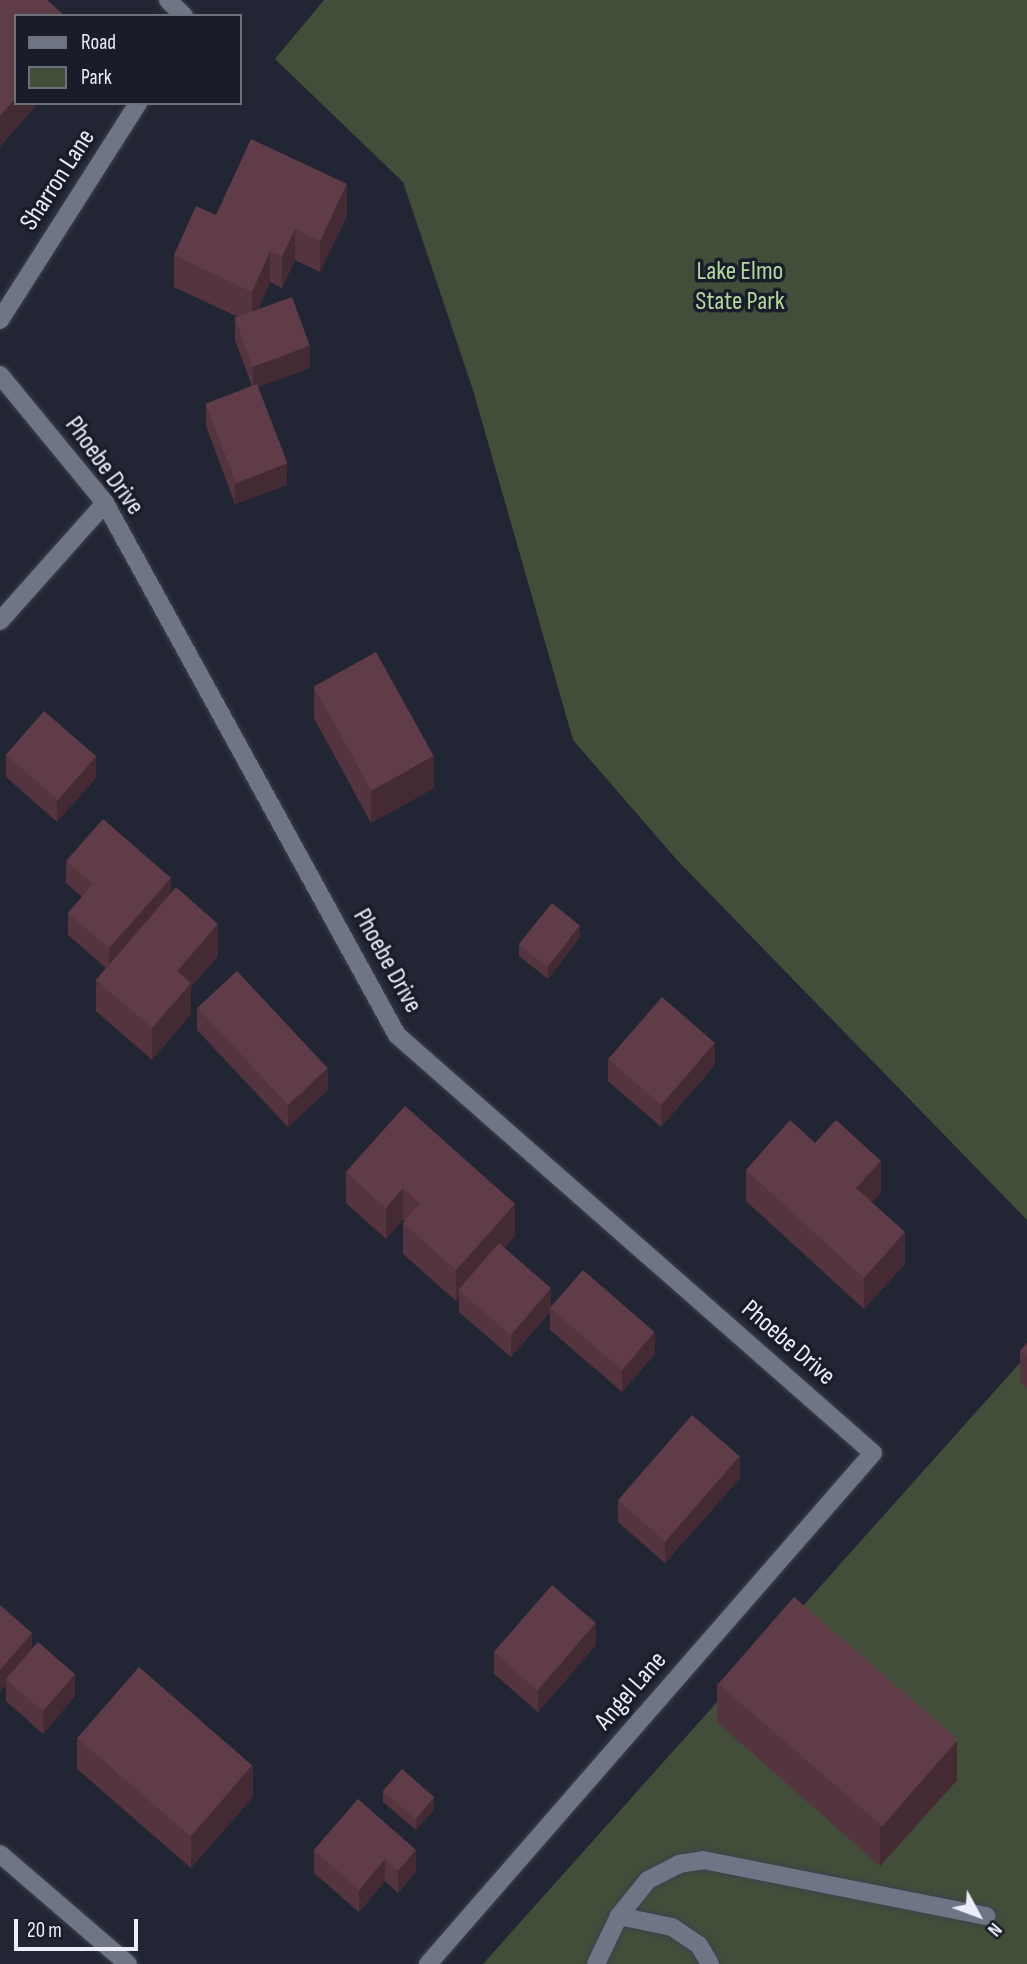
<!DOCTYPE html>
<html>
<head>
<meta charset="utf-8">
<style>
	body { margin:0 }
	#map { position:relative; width:1027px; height:1964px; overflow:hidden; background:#222634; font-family:"Sofia Sans Condensed",sans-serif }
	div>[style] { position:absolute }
	.green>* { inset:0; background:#424e3a }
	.roads { filter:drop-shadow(0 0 2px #3d404c) drop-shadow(0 0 2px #3d404c) }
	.lane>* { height:18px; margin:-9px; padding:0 9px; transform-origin:9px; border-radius:9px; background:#707586 }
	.street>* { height:18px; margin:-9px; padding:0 9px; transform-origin:9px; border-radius:9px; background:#707586 }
	.secondary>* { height:18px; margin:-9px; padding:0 9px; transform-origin:9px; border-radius:9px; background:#707586 }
	.wall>* { inset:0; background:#53343f }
	.shaded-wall>* { inset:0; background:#432a33 }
	.building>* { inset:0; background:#603c49; transform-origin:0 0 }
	span { translate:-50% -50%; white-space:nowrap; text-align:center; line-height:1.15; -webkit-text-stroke:7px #191d2a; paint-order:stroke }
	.street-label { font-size:26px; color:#ebeef8 }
	.park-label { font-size:26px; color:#b5d69f }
	.legend { position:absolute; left:14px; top:14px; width:228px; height:91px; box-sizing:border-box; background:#191d2a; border:2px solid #6d717c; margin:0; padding:9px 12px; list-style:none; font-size:21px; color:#ebeef8 }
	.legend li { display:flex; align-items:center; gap:14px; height:35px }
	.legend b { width:35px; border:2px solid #6d717c }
	.north { position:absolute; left:943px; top:1880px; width:70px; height:70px; -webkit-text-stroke:5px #191d2a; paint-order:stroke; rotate:131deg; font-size:19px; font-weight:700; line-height:28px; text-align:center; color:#ebeef8 }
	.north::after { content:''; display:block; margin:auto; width:24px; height:32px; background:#ebeef8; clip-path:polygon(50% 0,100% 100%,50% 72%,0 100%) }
	.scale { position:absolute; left:14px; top:1919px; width:124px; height:32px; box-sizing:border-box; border:4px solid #ebeef8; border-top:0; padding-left:9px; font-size:21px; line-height:24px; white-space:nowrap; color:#ebeef8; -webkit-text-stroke:5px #191d2a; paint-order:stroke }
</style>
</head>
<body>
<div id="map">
	<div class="green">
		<i style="clip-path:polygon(324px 0,1027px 0,1027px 1220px,677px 860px,573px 740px,473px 390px,403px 182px,275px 59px)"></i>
		<i style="clip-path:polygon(1027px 1355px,1027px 1964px,483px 1964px)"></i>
	</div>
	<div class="roads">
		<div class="lane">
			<i style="left:619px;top:1916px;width:54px;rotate:11.7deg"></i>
			<i style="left:672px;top:1927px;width:32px;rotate:34deg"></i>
			<i style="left:699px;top:1945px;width:22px;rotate:60deg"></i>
			<i style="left:596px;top:1964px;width:53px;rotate:-64.4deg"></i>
			<i style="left:619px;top:1916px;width:46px;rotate:-51.1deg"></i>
			<i style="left:648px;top:1880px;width:35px;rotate:-27deg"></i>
			<i style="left:679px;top:1864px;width:24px;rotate:-9deg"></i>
			<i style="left:703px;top:1860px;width:289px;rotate:11.2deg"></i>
		</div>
		<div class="street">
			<i style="left:168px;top:0;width:23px;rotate:45deg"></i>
			<i style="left:0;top:320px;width:257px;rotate:-57.5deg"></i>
			<i style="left:0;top:375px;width:166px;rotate:50.6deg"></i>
			<i style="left:105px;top:503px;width:607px;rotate:61.24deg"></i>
			<i style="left:397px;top:1035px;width:633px;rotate:41.29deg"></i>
			<i style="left:873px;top:1453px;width:678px;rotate:131.05deg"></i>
			<i style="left:0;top:621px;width:158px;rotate:-48.3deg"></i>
		</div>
		<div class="secondary">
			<i style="left:0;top:1854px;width:169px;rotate:40.7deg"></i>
		</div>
	</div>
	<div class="wall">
		<i style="clip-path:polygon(216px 215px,347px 216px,320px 272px,295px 260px,282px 288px,270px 282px,258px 310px,310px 368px,258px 387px,287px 485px,235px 504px,206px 426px,206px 404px,252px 386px,235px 340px,235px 318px,238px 317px,174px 287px,174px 255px)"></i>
		<i style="clip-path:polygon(314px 686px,434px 788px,371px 823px,314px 718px)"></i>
		<i style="clip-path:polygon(6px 755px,96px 778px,57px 822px,6px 777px)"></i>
		<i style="clip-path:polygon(66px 861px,171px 893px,218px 956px,191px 987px,191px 1014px,152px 1060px,96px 1011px,96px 980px,106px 968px,68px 935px,68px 913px,82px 897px,66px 883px)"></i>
		<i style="clip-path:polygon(580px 937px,548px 979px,519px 956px,519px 944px)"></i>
		<i style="clip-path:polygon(197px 1008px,328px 1090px,288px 1127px,197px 1030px)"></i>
		<i style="clip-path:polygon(608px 1059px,715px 1065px,661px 1127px,608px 1081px)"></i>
		<i style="clip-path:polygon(405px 1106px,515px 1236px,504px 1248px,551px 1306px,655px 1354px,622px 1392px,550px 1330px,550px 1312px,511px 1357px,459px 1312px,459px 1298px,456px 1301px,403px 1254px,403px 1223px,405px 1221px,403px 1219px,386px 1239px,346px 1203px,346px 1172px)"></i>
		<i style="clip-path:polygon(815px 1143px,881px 1193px,872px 1202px,905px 1264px,864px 1309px,746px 1201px,746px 1170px)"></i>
		<i style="clip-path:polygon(1027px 1343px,1027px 1388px,1020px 1382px,1020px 1351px)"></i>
		<i style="clip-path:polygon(740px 1478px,665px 1563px,618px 1522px,618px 1500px)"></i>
		<i style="clip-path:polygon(0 1605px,32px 1649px,75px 1696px,43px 1734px,6px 1701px,6px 1685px,0 1692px)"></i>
		<i style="clip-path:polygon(596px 1645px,538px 1712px,494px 1674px,494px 1652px)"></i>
		<i style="clip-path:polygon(717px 1683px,957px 1780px,880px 1866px,717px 1722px)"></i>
		<i style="clip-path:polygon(77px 1737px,253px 1797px,191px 1868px,77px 1769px)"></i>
		<i style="clip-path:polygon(383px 1791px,434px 1809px,416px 1830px,383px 1802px)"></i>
		<i style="clip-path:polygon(358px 1799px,416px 1872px,398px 1893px,385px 1881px,359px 1912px,314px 1873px,314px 1850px)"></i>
	</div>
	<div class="shaded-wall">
		<i style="clip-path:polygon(16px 98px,16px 103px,38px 103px,0 147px,0 116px)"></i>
		<i style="clip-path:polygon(347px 184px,347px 216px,320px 272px,320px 241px)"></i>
		<i style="clip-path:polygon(295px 229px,295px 260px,282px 288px,282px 256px)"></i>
		<i style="clip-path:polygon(270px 251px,270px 282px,252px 323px,252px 292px)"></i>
		<i style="clip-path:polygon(310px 346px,310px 368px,253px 389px,253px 367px)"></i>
		<i style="clip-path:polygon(287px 463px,287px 485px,235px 504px,235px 482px)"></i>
		<i style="clip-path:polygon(96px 756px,96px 778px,57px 822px,57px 800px)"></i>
		<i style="clip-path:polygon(434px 756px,434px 788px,371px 823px,371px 791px)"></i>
		<i style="clip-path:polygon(171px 878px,171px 900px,109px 970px,109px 948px)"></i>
		<i style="clip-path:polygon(218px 924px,218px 956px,191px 987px,191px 1014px,152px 1060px,152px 1028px,177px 971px)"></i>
		<i style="clip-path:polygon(580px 926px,580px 937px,548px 979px,548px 967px)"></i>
		<i style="clip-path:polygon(715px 1043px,715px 1065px,661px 1127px,661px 1105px)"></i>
		<i style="clip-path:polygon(328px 1068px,328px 1090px,288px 1127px,288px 1105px)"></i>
		<i style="clip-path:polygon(881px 1161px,881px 1193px,856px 1220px,856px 1188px)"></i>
		<i style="clip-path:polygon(403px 1188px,403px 1219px,386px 1239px,386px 1208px)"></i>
		<i style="clip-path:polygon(515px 1204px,515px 1236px,464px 1293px,459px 1290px,459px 1298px,456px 1301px,456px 1270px)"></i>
		<i style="clip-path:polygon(905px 1232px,905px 1264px,864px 1309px,864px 1278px)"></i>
		<i style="clip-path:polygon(551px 1288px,551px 1309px,550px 1308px,550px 1312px,511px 1357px,511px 1335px)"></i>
		<i style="clip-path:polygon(655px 1332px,655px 1354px,622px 1392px,622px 1370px)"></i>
		<i style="clip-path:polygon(740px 1456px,740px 1478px,665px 1563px,665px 1541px)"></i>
		<i style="clip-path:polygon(596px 1623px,596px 1645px,538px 1712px,538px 1690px)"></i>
		<i style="clip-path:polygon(32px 1633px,32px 1655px,6px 1679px,6px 1685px,0 1692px,0 1670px)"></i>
		<i style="clip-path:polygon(75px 1674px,75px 1696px,43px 1734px,43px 1711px)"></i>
		<i style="clip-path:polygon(957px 1741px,957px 1780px,880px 1866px,880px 1827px)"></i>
		<i style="clip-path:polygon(253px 1765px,253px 1797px,191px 1868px,191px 1836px)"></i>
		<i style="clip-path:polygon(434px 1797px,434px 1809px,416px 1830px,416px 1819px)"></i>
		<i style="clip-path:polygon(416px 1850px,416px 1872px,398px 1893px,398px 1871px)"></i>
		<i style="clip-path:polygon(385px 1859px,385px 1881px,359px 1912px,359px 1890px)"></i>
	</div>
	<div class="building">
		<i style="clip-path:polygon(0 0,47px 0,65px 16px,16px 16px,16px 98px,0 116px)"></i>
		<i style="clip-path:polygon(251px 139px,347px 184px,320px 241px,295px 229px,282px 256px,270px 251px,252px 292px,174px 255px,196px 206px,216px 215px)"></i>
		<i style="left:292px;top:297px;width:52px;height:61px;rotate:70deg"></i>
		<i style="left:257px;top:384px;width:85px;height:55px;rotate:69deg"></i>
		<i style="left:376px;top:652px;width:119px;height:71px;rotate:61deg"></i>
		<i style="left:44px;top:711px;width:69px;height:58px;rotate:41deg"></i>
		<i style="clip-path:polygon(103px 819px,171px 878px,109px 948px,68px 913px,93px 884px,66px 861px)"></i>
		<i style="clip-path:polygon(176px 887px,218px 924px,177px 971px,191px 983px,152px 1028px,96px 980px)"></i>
		<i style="left:552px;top:903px;width:36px;height:53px;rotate:39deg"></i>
		<i style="left:237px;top:971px;width:133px;height:54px;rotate:47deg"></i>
		<i style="left:662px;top:997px;width:70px;height:82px;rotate:41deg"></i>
		<i style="clip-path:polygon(405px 1106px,515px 1204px,456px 1270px,403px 1223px,420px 1203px,403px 1188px,386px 1208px,346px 1172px)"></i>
		<i style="clip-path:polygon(790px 1120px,815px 1143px,836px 1120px,881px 1161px,856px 1188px,905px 1232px,864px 1278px,746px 1170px)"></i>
		<i style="left:499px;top:1243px;width:69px;height:62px;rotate:41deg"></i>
		<i style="left:583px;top:1270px;width:95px;height:50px;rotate:41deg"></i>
		<i style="clip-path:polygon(1027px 1343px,1027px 1356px,1020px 1351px)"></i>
		<i style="left:692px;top:1415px;width:63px;height:113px;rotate:41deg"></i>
		<i style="left:552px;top:1585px;width:58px;height:89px;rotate:41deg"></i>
		<i style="left:794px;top:1597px;width:217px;height:115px;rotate:41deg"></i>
		<i style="clip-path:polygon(0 1605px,32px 1633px,0 1670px)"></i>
		<i style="left:38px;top:1642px;width:49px;height:49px;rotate:41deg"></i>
		<i style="left:139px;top:1667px;width:150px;height:94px;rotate:41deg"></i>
		<i style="left:402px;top:1769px;width:43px;height:29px;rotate:41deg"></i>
		<i style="clip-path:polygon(358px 1799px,416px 1850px,398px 1871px,385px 1859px,359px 1890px,314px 1850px)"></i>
	</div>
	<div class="street-label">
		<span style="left:58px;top:180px;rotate:-57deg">Sharron Lane</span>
		<span style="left:104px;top:466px;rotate:54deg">Phoebe Drive</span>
		<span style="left:387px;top:961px;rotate:61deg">Phoebe Drive</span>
		<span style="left:788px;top:1343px;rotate:41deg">Phoebe Drive</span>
		<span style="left:631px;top:1691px;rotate:-49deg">Angel Lane</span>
	</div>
	<div class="park-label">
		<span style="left:740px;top:287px">Lake Elmo<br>State Park</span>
	</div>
	<ul class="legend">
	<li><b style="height:9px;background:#707586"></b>Road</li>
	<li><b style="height:19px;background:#424e3a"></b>Park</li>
	</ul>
	<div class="north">N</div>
	<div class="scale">20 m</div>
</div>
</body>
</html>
